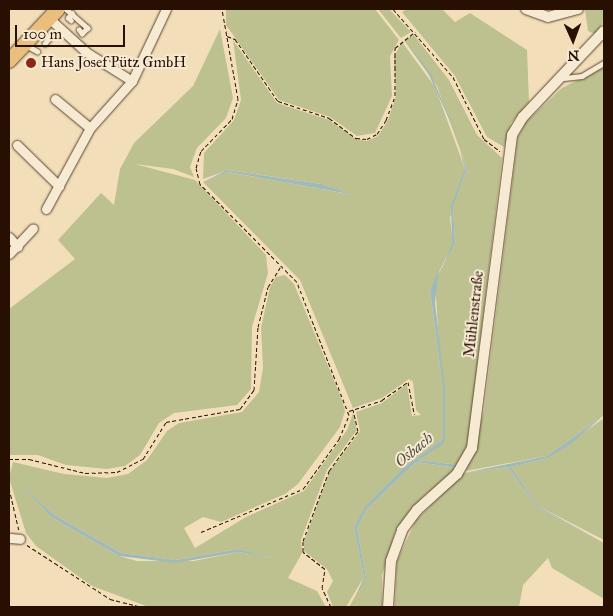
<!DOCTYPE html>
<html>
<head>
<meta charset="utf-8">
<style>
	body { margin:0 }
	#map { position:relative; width:613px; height:616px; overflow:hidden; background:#f3deba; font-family:"IM FELL Great Primer",serif }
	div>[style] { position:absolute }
	.green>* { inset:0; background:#bcc18f }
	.water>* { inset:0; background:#a0baba }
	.path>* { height:1px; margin-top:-0.5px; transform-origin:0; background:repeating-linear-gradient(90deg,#271001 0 4px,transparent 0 6.5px) }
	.roads { filter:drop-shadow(0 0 1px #5a442f) drop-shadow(0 0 1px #5a442f) }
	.service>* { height:4.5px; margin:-2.25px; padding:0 2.25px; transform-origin:2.25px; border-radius:2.25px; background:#f7ead2 }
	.minor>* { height:9px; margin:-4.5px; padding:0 4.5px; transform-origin:4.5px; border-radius:4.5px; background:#f7ead2 }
	.tertiary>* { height:10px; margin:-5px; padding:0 5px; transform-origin:5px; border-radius:5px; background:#f7ead2 }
	.primary>* { height:14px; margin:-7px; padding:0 7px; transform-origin:7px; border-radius:7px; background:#eabf7d }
	.dots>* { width:14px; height:14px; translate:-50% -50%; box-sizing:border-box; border:2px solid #f7ead2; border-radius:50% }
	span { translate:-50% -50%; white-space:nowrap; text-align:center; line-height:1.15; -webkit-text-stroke:4px #f7ead2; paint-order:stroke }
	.poi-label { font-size:15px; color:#271001 }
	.left { translate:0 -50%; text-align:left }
	.street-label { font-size:15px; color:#271001 }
	.water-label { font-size:16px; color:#514c42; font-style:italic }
	.frame { position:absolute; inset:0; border:10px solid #271001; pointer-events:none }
	.north { position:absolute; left:548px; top:15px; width:50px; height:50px; -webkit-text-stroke:4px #f7ead2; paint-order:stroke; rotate:178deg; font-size:14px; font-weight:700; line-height:20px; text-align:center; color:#271001 }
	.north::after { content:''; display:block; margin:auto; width:18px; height:22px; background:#271001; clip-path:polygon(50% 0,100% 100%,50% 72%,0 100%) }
	.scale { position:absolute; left:15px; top:25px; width:110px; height:22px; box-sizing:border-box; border:2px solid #271001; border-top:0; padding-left:6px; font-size:15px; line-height:18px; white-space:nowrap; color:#271001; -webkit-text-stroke:4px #f7ead2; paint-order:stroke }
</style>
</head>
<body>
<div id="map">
	<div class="green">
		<i style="clip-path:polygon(226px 9px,375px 9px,399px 40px,390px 56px,392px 96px,375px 133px,357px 136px,330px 117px,279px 100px,226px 25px)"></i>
		<i style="clip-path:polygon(378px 9px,389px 9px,411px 32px,401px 38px)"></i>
		<i style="clip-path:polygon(407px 9px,442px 9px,455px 22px,470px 13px,527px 50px,529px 102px,511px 123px,504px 147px,487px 137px,455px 76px,402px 12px)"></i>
		<i style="clip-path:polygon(604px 9px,604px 21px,595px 34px,588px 31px,585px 10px)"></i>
		<i style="clip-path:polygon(220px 29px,233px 98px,226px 118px,197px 148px,190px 167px,194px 177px,173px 169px,135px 164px,195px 180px,266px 255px,268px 273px,252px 327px,251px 389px,237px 405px,174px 413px,159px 423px,140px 455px,125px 466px,107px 469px,66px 465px,38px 455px,9px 455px,9px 309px,75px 259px,58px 240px,101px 193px,114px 205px,120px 169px,134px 143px,193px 86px)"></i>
		<i style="clip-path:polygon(414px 35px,449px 80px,477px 135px,502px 158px,467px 450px,459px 465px,418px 460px,445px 439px,435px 280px,455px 244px,453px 207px,467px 169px,437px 86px,404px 40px)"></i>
		<i style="clip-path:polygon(233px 40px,277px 103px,329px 120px,356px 139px,367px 141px,378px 136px,388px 120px,396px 96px,394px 57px,402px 42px,435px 87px,465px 169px,450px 218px,453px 244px,430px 290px,443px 388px,443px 439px,403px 468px,365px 508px,354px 527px,364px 577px,346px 607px,333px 607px,327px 592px,333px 581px,327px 569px,304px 551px,304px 541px,330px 471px,360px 431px,356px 412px,382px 403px,407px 384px,412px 416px,421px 415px,416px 410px,413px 382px,409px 379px,382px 398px,353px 408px,300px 280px,203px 182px,228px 172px,353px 195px,322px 184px,228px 170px,203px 179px,204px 153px,234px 120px,241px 100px)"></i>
		<i style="clip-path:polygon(604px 67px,604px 415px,547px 456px,466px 471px,484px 411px,518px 137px,526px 122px,562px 88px)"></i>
		<i style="clip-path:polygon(evenodd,285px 275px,294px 284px,341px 397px,345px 411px,340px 427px,298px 484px,285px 494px,221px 522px,203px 517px,184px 528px,195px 548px,246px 517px,304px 491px,347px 430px,353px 413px,357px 430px,327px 470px,301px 540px,302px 553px,288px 578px,317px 591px,326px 607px,146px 606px,92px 586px,36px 546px,26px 533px,9px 478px,13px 462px,64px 474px,107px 478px,128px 474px,147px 460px,167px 431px,179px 423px,242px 412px,259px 392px,263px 368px,261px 328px,270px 287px,276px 277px,285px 275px,22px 485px,53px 514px,121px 553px,176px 560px,238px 549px,273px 558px,238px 552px,194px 561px,137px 561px,119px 556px,51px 517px,22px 485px)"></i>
		<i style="clip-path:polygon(604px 418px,604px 540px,538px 506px,511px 467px,548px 458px)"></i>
		<i style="clip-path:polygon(416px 462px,457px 468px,424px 496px,395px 532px,382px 575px,382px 607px,349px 607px,366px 577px,357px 528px,367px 509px)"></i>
		<i style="clip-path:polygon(508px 467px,537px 507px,604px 543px,604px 599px,552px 568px,548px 558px,523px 585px,519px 607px,395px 607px,397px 561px,416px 520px,464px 473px)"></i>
	</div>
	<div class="water">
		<i style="clip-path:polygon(404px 40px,430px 72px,461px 145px,428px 73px)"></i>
		<i style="clip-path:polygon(460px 151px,467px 169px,453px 207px,455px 244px,443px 266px,452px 244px,451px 206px,465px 169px)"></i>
		<i style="clip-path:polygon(227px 170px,322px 184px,354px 195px,228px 172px,203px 182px)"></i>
		<i style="clip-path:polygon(439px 269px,435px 303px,445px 388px,445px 439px,443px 444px,418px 460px,459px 465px,457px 468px,416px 462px,367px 509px,357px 528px,366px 577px,354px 600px,364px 577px,354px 527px,365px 507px,403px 468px,443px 439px,443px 388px,430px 290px)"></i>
		<i style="clip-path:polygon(604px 415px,571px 444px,548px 458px,511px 467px,538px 506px,604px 543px,537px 507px,508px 467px,464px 473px,547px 456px)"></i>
		<i style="clip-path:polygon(21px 484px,53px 514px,121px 553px,176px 560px,238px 549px,274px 558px,238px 552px,176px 563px,119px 556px,51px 517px)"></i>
	</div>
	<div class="path">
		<i style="left:393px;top:9px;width:91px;rotate:48.6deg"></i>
		<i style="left:453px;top:77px;width:69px;rotate:63.4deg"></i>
		<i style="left:484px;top:139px;width:20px;rotate:37deg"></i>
		<i style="left:227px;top:36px;width:9px;rotate:21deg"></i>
		<i style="left:235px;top:39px;width:75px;rotate:55.3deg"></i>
		<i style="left:278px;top:101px;width:54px;rotate:18.4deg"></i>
		<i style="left:329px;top:118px;width:34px;rotate:37deg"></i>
		<i style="left:356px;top:138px;width:11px;rotate:5deg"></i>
		<i style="left:367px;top:139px;width:11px;rotate:-27deg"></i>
		<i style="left:377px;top:134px;width:17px;rotate:-57deg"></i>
		<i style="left:386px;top:120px;width:26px;rotate:-69deg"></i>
		<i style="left:395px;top:96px;width:48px;rotate:-90deg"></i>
		<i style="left:395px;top:48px;width:26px;rotate:-39deg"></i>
		<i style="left:349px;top:411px;width:35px;rotate:-18deg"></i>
		<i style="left:382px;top:400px;width:32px;rotate:-35deg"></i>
		<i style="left:408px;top:382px;width:33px;rotate:79deg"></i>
		<i style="left:9px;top:459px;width:20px"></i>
		<i style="left:29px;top:459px;width:58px;rotate:14deg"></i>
		<i style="left:85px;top:473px;width:32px;rotate:-2deg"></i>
		<i style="left:117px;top:472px;width:29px;rotate:-27deg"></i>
		<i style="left:143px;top:459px;width:44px;rotate:-58.1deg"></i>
		<i style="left:166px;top:422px;width:75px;rotate:-10deg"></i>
		<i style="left:240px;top:409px;width:24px;rotate:-54deg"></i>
		<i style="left:254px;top:390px;width:63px;rotate:-86.4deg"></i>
		<i style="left:258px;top:327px;width:41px;rotate:-76deg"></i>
		<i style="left:268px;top:287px;width:25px;rotate:-58deg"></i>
		<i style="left:9px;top:488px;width:44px;rotate:76.9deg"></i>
		<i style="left:201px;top:532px;width:111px;rotate:-22.9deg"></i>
		<i style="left:303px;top:489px;width:62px;rotate:-54.2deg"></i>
		<i style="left:339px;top:439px;width:26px;rotate:-67deg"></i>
		<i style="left:349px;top:415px;width:143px;rotate:-111.4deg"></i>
		<i style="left:297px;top:282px;width:138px;rotate:-134.7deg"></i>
		<i style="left:200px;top:184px;width:16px;rotate:-104deg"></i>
		<i style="left:196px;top:168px;width:18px;rotate:-74deg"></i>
		<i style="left:201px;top:151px;width:45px;rotate:-45.9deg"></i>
		<i style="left:232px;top:119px;width:21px;rotate:-73deg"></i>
		<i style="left:238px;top:99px;width:91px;rotate:-100.1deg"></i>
		<i style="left:27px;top:545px;width:99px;rotate:33deg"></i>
		<i style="left:110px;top:599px;width:32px;rotate:14deg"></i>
		<i style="left:331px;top:607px;width:21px;rotate:-115deg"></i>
		<i style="left:322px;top:588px;width:19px;rotate:-81deg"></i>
		<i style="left:325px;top:569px;width:28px;rotate:-142deg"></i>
		<i style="left:303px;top:552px;width:11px;rotate:-90deg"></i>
		<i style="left:303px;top:541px;width:75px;rotate:-69.6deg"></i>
		<i style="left:329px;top:471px;width:49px;rotate:-54.1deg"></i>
		<i style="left:358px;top:431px;width:22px;rotate:-103deg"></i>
	</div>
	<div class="roads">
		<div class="service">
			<i style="left:66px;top:9px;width:29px;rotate:41deg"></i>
			<i style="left:88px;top:28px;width:8px;rotate:135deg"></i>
			<i style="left:82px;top:34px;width:5px;rotate:-127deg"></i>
			<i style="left:71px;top:21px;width:4px;rotate:-135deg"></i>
			<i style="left:68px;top:18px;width:6px;rotate:-51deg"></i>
			<i style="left:42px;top:29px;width:12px;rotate:55deg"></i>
			<i style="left:49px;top:39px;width:6px;rotate:129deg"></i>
			<i style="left:26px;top:45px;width:13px;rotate:29deg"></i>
			<i style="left:564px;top:78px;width:18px;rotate:-6deg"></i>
			<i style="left:582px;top:76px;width:26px;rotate:-31deg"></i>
		</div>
		<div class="minor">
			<i style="left:51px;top:20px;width:47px;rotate:42.4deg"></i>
			<i style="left:86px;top:52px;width:54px;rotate:32.2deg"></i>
			<i style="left:55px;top:99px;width:45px;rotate:39.6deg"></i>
			<i style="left:17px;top:145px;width:59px;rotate:44.3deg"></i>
			<i style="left:46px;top:209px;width:92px;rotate:-61.5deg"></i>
			<i style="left:90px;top:128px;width:63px;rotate:-48.2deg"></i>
			<i style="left:132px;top:81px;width:80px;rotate:-64.7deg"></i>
			<i style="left:9px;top:237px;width:13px;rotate:48deg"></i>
			<i style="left:9px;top:254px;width:35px;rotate:-47deg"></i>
			<i style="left:9px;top:538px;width:11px;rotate:5deg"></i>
		</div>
		<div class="tertiary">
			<i style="left:526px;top:9px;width:23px;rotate:20deg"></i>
			<i style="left:548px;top:17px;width:31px;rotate:-15deg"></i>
			<i style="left:388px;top:607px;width:46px;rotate:-86.3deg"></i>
			<i style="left:391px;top:561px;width:33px;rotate:-70deg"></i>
			<i style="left:402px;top:530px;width:25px;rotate:-53deg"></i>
			<i style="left:417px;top:510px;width:54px;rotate:-42deg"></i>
			<i style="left:457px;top:474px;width:30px;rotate:-60deg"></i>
			<i style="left:472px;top:448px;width:316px;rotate:-82.7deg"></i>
			<i style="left:512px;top:135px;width:21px;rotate:-59deg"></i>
			<i style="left:523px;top:117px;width:118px;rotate:-46.7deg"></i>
		</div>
		<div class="primary">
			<i style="left:9px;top:61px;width:71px;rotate:-46.7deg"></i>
		</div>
	</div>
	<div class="dots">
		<i style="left:31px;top:63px;background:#8f2418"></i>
	</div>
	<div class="poi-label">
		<span class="left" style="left:41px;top:63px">Hans Josef Pütz GmbH</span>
	</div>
	<div class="street-label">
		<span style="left:474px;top:314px;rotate:-84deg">Mühlenstraße</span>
	</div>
	<div class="water-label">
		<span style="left:414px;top:450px;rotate:-39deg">Osbach</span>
	</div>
	<div class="frame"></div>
	<div class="north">N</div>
	<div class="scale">100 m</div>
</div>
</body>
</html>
